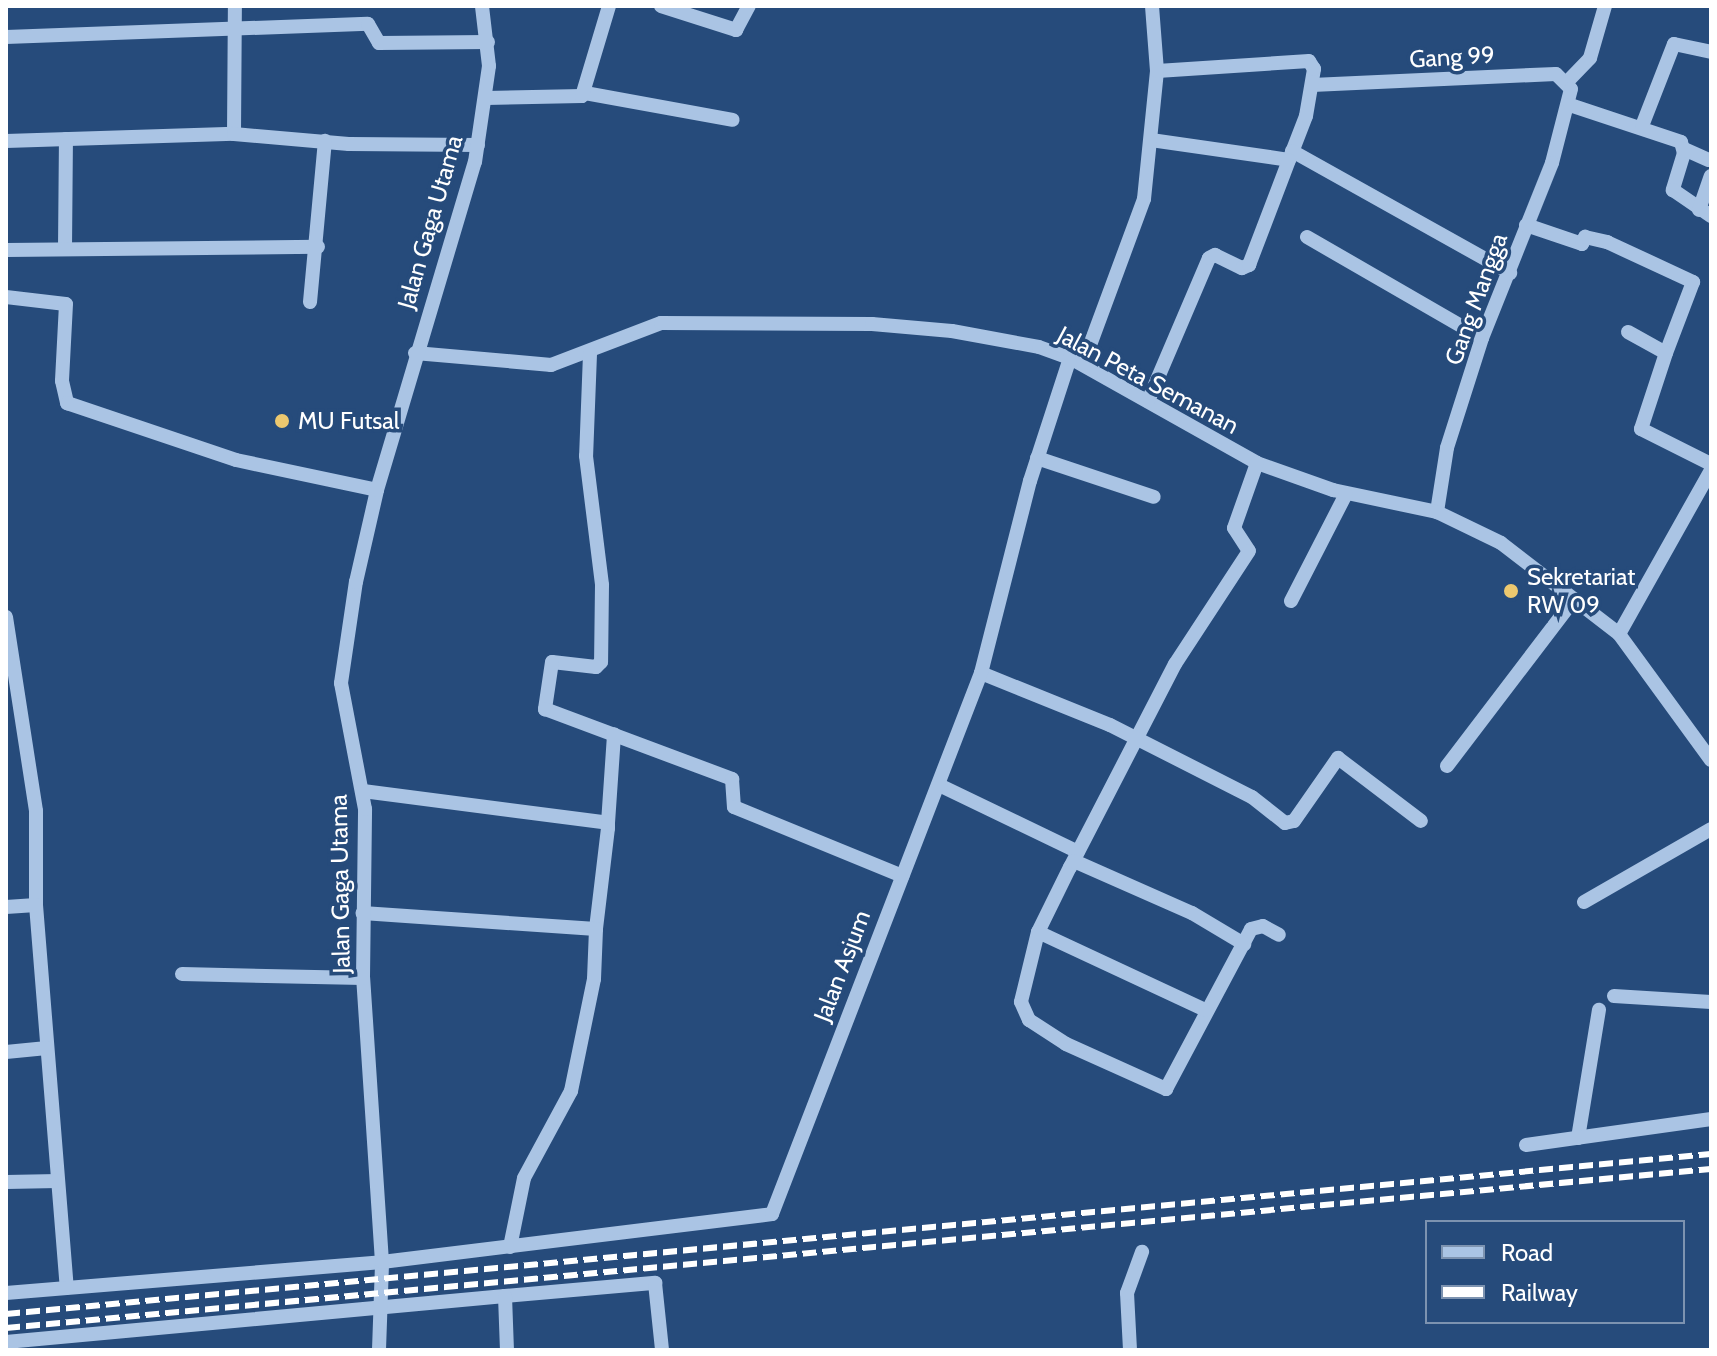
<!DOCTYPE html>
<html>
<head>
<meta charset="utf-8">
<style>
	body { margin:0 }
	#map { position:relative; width:1717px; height:1356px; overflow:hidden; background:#264b7b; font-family:Cabin,sans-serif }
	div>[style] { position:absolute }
	.minor>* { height:14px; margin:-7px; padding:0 7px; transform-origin:7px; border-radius:7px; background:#aac4e4 }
	.rail>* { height:6px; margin-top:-3px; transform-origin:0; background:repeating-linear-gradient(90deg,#fff 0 14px,transparent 0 20px) }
	.dots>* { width:22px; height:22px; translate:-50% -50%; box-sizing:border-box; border:4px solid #264b7b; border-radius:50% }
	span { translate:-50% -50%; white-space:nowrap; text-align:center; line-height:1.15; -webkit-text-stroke:7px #264b7b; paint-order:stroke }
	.street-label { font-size:24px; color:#fff }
	.poi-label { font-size:24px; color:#fff }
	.left { translate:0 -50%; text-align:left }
	.frame { position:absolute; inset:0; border:8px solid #fff; pointer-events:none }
	.legend { position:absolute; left:1425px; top:1220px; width:260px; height:104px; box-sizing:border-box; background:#264b7b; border:2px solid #7d93b0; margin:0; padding:10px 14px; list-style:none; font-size:24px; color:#fff }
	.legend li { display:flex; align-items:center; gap:16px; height:40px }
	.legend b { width:40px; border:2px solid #7d93b0 }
</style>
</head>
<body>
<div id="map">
	<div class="minor">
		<i style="left:661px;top:6px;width:79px;rotate:17.7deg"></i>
		<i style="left:736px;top:30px;width:27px;rotate:-62deg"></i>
		<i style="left:6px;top:37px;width:362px;rotate:-2.1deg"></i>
		<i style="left:368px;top:24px;width:22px;rotate:60deg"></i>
		<i style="left:379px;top:43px;width:109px;rotate:-0.5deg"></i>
		<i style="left:1567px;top:82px;width:33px;rotate:-46deg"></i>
		<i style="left:1590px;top:58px;width:54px;rotate:-73.9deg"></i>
		<i style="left:1312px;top:85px;width:244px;rotate:-2.6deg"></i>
		<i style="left:1556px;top:74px;width:21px;rotate:45deg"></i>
		<i style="left:1571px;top:89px;width:76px;rotate:104.4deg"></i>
		<i style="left:1552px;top:163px;width:188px;rotate:111.8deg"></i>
		<i style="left:1482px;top:338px;width:115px;rotate:107.7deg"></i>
		<i style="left:1447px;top:448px;width:65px;rotate:98.9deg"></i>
		<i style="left:585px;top:93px;width:150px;rotate:10.3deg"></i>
		<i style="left:486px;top:98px;width:96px;rotate:-1.2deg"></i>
		<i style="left:582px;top:96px;width:94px;rotate:-73.3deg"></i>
		<i style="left:1570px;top:105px;width:117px;rotate:18.4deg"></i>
		<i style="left:1681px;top:142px;width:11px;rotate:75deg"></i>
		<i style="left:1684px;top:153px;width:39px;rotate:107deg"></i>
		<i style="left:1673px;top:190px;width:46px;rotate:34.4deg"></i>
		<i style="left:1642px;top:126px;width:88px;rotate:-68.7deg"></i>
		<i style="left:1674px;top:44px;width:38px;rotate:12deg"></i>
		<i style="left:234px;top:134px;width:128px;rotate:-89.6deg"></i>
		<i style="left:1151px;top:140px;width:139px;rotate:8.2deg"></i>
		<i style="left:1289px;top:160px;width:47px;rotate:-68.9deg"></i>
		<i style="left:1306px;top:116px;width:48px;rotate:-80.3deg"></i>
		<i style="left:1314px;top:69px;width:9px;rotate:-122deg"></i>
		<i style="left:1309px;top:61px;width:152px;rotate:176.2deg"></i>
		<i style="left:6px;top:141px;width:228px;rotate:-1.8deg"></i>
		<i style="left:234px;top:134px;width:115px;rotate:5deg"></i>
		<i style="left:349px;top:144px;width:129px;rotate:0.4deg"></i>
		<i style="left:1684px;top:149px;width:27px;rotate:24deg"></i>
		<i style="left:1292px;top:151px;width:250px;rotate:29.2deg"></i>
		<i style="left:1699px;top:210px;width:36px;rotate:-71deg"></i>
		<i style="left:1526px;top:225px;width:59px;rotate:18.7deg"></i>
		<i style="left:1582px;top:244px;width:8px;rotate:-67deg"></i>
		<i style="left:1585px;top:237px;width:23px;rotate:13deg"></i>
		<i style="left:1607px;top:242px;width:95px;rotate:24.9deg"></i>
		<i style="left:1693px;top:282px;width:76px;rotate:110.8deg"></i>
		<i style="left:1307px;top:237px;width:202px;rotate:30deg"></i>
		<i style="left:65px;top:249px;width:110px;rotate:-89.5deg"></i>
		<i style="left:6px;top:250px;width:312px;rotate:-0.6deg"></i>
		<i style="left:6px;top:297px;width:60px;rotate:6.7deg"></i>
		<i style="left:66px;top:304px;width:77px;rotate:93deg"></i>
		<i style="left:62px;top:381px;width:23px;rotate:77deg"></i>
		<i style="left:67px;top:403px;width:178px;rotate:18.6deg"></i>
		<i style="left:236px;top:460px;width:144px;rotate:12deg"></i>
		<i style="left:310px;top:302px;width:162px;rotate:-84.7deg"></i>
		<i style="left:1628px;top:332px;width:43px;rotate:28.9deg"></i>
		<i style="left:1666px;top:353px;width:80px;rotate:108.2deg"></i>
		<i style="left:1641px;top:429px;width:78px;rotate:26.6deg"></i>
		<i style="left:415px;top:353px;width:137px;rotate:5deg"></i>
		<i style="left:551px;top:365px;width:118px;rotate:-20.9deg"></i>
		<i style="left:661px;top:323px;width:211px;rotate:0.3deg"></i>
		<i style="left:872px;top:324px;width:80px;rotate:5deg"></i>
		<i style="left:952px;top:331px;width:88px;rotate:10.4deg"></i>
		<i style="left:1039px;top:347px;width:33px;rotate:20deg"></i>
		<i style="left:1070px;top:358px;width:214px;rotate:29.3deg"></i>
		<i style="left:1257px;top:463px;width:81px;rotate:19.6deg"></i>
		<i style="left:1333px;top:490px;width:106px;rotate:11.9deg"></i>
		<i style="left:1437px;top:512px;width:71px;rotate:25.8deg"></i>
		<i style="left:1501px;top:543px;width:149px;rotate:37.6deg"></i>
		<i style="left:1619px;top:634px;width:156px;rotate:53.9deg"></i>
		<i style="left:590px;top:354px;width:102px;rotate:92.2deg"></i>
		<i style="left:586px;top:456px;width:130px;rotate:82.9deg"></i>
		<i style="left:602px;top:585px;width:77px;rotate:90.7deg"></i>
		<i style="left:601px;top:662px;width:7px;rotate:135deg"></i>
		<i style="left:596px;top:667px;width:44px;rotate:-173.5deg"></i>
		<i style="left:552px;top:662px;width:48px;rotate:98.5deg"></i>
		<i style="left:545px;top:709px;width:200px;rotate:20.5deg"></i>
		<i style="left:732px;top:779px;width:28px;rotate:86deg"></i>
		<i style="left:734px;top:807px;width:182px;rotate:22.3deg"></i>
		<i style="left:1083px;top:364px;width:176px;rotate:-69.7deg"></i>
		<i style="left:1144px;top:199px;width:129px;rotate:-84.2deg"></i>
		<i style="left:1157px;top:71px;width:65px;rotate:-94.4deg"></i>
		<i style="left:1148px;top:401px;width:155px;rotate:-66.9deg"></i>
		<i style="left:1209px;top:258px;width:7px;rotate:-27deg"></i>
		<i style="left:1215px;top:255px;width:30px;rotate:26deg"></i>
		<i style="left:1242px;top:268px;width:8px;rotate:-23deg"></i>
		<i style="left:1249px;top:265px;width:112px;rotate:-69.1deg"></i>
		<i style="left:1037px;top:458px;width:123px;rotate:18.4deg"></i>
		<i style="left:1257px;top:463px;width:69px;rotate:109.5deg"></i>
		<i style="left:1234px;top:528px;width:27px;rotate:57deg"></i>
		<i style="left:1249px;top:551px;width:135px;rotate:123.2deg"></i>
		<i style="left:1175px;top:664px;width:229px;rotate:117.3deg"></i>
		<i style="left:1070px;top:867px;width:72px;rotate:116.2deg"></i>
		<i style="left:1038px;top:932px;width:72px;rotate:103.7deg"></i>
		<i style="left:1021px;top:1002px;width:20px;rotate:66deg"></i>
		<i style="left:1029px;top:1020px;width:44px;rotate:33deg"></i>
		<i style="left:1066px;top:1044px;width:110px;rotate:24.2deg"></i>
		<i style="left:1166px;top:1089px;width:181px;rotate:-62deg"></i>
		<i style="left:1251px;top:929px;width:12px;rotate:-14deg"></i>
		<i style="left:1263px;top:926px;width:18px;rotate:29deg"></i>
		<i style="left:1291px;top:601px;width:120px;rotate:-62.8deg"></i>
		<i style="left:6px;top:617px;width:196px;rotate:81.2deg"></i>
		<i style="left:36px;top:811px;width:94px;rotate:90deg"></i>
		<i style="left:36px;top:905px;width:384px;rotate:85.4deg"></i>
		<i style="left:1619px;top:634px;width:188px;rotate:-60.7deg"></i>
		<i style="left:981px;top:673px;width:139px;rotate:22deg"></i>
		<i style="left:1110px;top:725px;width:159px;rotate:26.9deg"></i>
		<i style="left:1252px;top:797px;width:42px;rotate:38.2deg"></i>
		<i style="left:1285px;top:823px;width:9px;rotate:-13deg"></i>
		<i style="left:1294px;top:821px;width:77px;rotate:-55.1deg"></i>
		<i style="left:1338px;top:758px;width:104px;rotate:37.2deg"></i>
		<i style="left:1447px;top:766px;width:210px;rotate:-52.7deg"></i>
		<i style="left:939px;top:785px;width:154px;rotate:25.7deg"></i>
		<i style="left:363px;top:791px;width:247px;rotate:7.4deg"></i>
		<i style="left:608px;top:823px;width:5px;rotate:90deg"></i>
		<i style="left:608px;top:828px;width:102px;rotate:96.8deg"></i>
		<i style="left:596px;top:929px;width:234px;rotate:-176.1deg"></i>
		<i style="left:608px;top:823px;width:89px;rotate:-86.1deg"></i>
		<i style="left:1074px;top:861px;width:129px;rotate:23.8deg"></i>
		<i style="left:1192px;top:913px;width:61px;rotate:30.8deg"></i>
		<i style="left:1584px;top:902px;width:146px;rotate:-29.9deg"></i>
		<i style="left:6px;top:907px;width:30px;rotate:-4deg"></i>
		<i style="left:1038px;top:932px;width:184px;rotate:25deg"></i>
		<i style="left:182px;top:974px;width:181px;rotate:1.3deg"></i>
		<i style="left:1614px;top:996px;width:97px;rotate:3.5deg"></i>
		<i style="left:6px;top:1052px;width:41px;rotate:-5.6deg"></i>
		<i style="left:1578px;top:1138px;width:130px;rotate:-80.7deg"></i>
		<i style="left:1526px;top:1145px;width:187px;rotate:-8deg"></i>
		<i style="left:6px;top:1182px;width:52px;rotate:-1.1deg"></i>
		<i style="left:510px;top:1247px;width:70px;rotate:-78.5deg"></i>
		<i style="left:524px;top:1178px;width:99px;rotate:-61.6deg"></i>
		<i style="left:571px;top:1091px;width:114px;rotate:-78.4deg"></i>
		<i style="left:594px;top:979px;width:50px;rotate:-87.7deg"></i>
		<i style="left:6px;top:1293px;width:377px;rotate:-4.7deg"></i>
		<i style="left:382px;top:1262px;width:285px;rotate:-93.8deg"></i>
		<i style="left:363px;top:978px;width:169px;rotate:-89.3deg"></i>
		<i style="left:365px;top:809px;width:128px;rotate:-100.8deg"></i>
		<i style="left:341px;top:683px;width:102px;rotate:-81.6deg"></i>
		<i style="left:356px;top:582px;width:94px;rotate:-77.1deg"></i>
		<i style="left:377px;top:490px;width:342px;rotate:-73.4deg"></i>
		<i style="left:475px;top:162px;width:97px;rotate:-81.7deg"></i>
		<i style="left:489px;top:66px;width:60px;rotate:-96.7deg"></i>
		<i style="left:505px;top:1296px;width:151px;rotate:-5deg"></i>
		<i style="left:655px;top:1283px;width:67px;rotate:84deg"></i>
		<i style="left:6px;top:1342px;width:501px;rotate:-5.27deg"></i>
		<i style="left:505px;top:1296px;width:54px;rotate:87.9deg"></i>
		<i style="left:379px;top:1350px;width:88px;rotate:-88deg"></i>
		<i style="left:382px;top:1262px;width:393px;rotate:-7deg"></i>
		<i style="left:772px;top:1214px;width:580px;rotate:-68.88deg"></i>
		<i style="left:981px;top:673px;width:198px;rotate:-75.7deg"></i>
		<i style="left:1030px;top:481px;width:129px;rotate:-72deg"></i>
		<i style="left:1130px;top:1350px;width:57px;rotate:-93deg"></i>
		<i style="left:1127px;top:1293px;width:44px;rotate:-69.9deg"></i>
	</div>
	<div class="rail">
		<i style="left:6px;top:1314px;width:1712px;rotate:-5.36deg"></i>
		<i style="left:6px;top:1328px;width:1712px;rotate:-5.33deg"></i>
	</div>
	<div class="dots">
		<i style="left:282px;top:421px;background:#ecc86f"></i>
		<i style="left:1511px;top:591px;background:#ecc86f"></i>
	</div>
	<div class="street-label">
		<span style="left:1452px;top:57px;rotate:-3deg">Gang 99</span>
		<span style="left:430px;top:222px;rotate:-74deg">Jalan Gaga Utama</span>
		<span style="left:1476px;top:299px;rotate:-70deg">Gang Mangga</span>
		<span style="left:1148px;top:380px;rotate:28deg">Jalan Peta Semanan</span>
		<span style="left:340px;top:884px;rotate:-91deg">Jalan Gaga Utama</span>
		<span style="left:842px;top:966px;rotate:-69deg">Jalan Asjum</span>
	</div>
	<div class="poi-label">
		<span class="left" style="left:298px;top:421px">MU Futsal</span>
		<span class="left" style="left:1527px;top:591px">Sekretariat<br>RW 09</span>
	</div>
	<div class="frame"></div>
	<ul class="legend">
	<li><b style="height:10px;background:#aac4e4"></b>Road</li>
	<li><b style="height:10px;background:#fff"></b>Railway</li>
	</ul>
</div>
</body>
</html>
